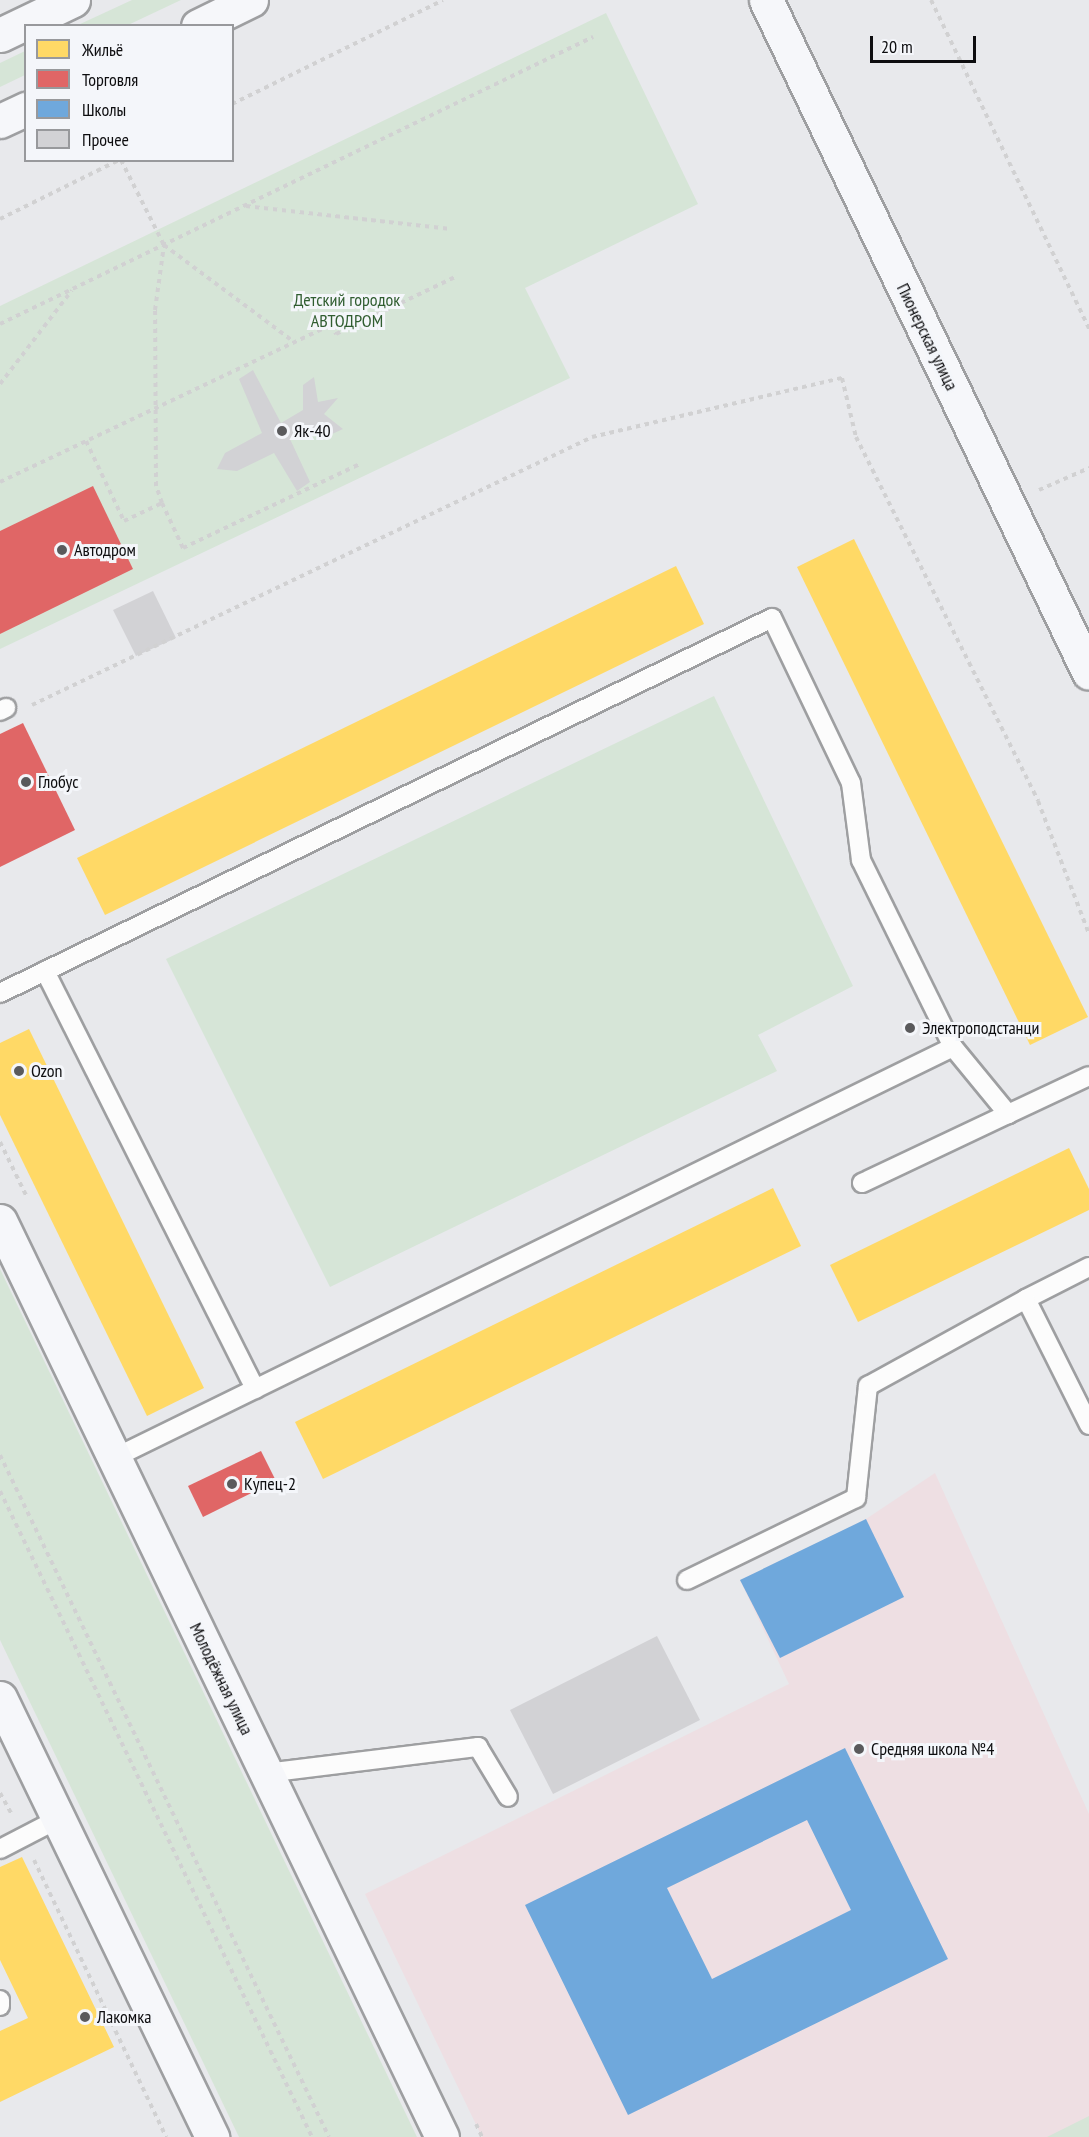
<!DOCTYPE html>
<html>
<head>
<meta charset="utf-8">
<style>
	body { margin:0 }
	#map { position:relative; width:1089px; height:2137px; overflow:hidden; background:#e8e9ec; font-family:"PT Sans Narrow",sans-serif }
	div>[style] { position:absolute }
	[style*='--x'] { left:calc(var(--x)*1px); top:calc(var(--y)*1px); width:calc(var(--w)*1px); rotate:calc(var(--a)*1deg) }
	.education>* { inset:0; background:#eedfe3 }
	.green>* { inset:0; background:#d6e5d7 }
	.homes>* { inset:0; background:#ffd966 }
	.shops>* { inset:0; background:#e06666 }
	.schools>* { inset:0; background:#6fa8dc }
	.building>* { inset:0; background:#d2d2d5 }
	.path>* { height:4px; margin-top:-2px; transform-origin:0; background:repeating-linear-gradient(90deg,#d1d1d2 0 4.5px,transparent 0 9px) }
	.roads { filter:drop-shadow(2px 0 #9e9fa1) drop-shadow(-2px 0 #9e9fa1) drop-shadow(0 2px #9e9fa1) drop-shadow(0 -2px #9e9fa1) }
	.lane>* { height:18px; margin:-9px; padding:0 9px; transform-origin:9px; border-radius:9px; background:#fcfcfc }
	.secondary>* { height:33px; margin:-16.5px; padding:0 16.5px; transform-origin:16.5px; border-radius:16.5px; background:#f6f7fa }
	.dots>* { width:16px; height:16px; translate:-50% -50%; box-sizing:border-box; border:3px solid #f4f6fa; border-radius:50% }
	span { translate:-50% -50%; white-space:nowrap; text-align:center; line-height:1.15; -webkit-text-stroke:6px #f4f6fa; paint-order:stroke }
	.park-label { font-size:18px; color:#305d30 }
	.street-label { font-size:18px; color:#0d0d0f }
	.poi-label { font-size:18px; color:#0d0d0f }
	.left { translate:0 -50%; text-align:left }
	.legend { position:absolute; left:24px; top:24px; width:210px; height:138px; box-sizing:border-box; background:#f4f6fa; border:2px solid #98999c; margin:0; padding:8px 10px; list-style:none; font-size:18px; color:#0d0d0f }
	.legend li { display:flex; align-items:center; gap:12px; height:30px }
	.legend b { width:30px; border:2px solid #98999c }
	.scale { position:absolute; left:870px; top:36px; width:106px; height:27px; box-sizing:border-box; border:3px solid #0d0d0f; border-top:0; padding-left:8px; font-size:18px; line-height:21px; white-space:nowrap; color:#0d0d0f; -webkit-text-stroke:4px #f4f6fa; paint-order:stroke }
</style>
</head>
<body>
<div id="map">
	<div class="education">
		<i style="clip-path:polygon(935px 1473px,1089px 1814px,1089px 2137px,482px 2137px,365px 1894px,789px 1684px,740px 1580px,866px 1519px)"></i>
	</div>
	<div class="green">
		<i style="clip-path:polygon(132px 0,181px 0,128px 25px,78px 25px)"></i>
		<i style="clip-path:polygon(606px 13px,698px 204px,525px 288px,570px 378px,0 649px,0 306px)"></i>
		<i style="clip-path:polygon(25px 51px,25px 75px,0 87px,0 63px)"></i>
		<i style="clip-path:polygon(714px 696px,853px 986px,758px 1035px,777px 1071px,330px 1287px,166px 959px)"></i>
		<i style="clip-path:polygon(0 1269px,417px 2137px,239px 2137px,0 1640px)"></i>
		<i style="clip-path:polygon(1089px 2116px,1089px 2137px,1047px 2137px)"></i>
	</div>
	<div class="homes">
		<i style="clip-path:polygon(854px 539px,1088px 1017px,1030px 1045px,797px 567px)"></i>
		<i style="clip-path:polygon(676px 566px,704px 624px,105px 915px,77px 858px)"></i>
		<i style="clip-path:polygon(29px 1029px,204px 1388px,147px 1416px,0 1115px,0 1043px)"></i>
		<i style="clip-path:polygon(1069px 1148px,1089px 1189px,1089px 1210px,858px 1322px,830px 1265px)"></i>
		<i style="clip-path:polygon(773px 1188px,801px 1246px,323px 1479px,295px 1422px)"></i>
		<i style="clip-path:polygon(22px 1857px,114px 2047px,0 2102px,0 2031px,28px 2018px,0 1960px,0 1867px)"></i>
	</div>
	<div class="shops">
		<i style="clip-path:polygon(93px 486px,133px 569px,0 634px,0 531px)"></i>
		<i style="clip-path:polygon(23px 723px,75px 830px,0 867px,0 734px)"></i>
		<i style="clip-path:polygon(261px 1451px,276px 1481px,203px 1517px,188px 1486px)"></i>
	</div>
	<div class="schools">
		<i style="clip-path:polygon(866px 1519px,904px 1597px,780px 1658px,740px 1580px)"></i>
		<i style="clip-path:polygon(evenodd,845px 1748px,948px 1959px,628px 2115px,525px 1905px,845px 1748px,807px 1820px,851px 1910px,712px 1979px,667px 1888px,807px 1820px)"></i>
	</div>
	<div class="building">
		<i style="clip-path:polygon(253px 370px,281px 423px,303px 410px,303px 385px,314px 377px,318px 402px,338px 398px,324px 414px,343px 429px,330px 435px,306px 428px,290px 439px,310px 482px,297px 491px,274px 453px,237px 471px,217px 469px,225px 453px,262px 433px,239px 379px)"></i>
		<i style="clip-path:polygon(153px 591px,176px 638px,136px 656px,113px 610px)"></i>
		<i style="clip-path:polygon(657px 1636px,700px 1720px,553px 1794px,510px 1710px)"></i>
	</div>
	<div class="path">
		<i style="--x:931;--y:0;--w:365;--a:64.3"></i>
		<i style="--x:232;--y:104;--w:235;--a:-26.2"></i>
		<i style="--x:121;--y:160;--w:95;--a:63.2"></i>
		<i style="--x:164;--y:245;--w:162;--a:36.7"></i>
		<i style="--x:246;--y:206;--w:206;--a:6.4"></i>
		<i style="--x:0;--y:219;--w:133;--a:-26.4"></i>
		<i style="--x:0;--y:324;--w:659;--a:-25.83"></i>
		<i style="--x:0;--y:384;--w:118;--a:-52.5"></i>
		<i style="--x:86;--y:441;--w:89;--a:64.6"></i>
		<i style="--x:124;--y:521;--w:42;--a:-25.3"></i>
		<i style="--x:162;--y:503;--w:50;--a:65"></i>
		<i style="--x:183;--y:548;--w:196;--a:-25.4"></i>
		<i style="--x:0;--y:482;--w:368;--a:-25.4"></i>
		<i style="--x:332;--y:324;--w:11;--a:68"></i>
		<i style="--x:336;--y:334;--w:134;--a:-25.6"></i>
		<i style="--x:1039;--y:490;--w:55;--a:-23.7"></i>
		<i style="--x:162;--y:503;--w:18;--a:-109"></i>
		<i style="--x:156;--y:486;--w:176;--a:-90.3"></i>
		<i style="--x:155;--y:310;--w:66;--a:-82.1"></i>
		<i style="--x:32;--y:705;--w:621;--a:-25.57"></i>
		<i style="--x:592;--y:437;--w:257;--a:-13.3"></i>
		<i style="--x:842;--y:378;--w:61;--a:76.7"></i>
		<i style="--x:856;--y:437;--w:407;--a:63.4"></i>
		<i style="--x:1038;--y:801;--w:142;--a:69"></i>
		<i style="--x:0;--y:1142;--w:61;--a:63.9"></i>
		<i style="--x:0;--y:1455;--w:757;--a:64.25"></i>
		<i style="--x:0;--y:1491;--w:717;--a:64.22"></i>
		<i style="--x:0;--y:1793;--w:23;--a:61"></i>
		<i style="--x:34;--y:1860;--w:307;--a:64.5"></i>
		<i style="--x:476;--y:2124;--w:14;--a:65"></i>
	</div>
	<div class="roads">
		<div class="lane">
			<i style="--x:0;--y:711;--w:7;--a:-27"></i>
			<i style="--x:45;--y:971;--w:468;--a:63.3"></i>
			<i style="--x:0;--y:993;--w:858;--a:-25.91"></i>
			<i style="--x:772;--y:618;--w:183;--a:64.4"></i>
			<i style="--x:851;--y:783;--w:78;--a:82.6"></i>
			<i style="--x:861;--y:860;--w:208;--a:63.8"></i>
			<i style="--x:862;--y:1183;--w:161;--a:-25.3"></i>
			<i style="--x:1089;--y:1267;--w:71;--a:153.1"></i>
			<i style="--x:1026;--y:1299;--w:141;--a:63.4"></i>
			<i style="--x:114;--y:1458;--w:934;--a:-26.1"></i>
			<i style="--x:953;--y:1047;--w:87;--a:50.6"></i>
			<i style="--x:1008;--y:1114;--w:89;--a:-25.1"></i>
			<i style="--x:687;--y:1580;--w:188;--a:-25.9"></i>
			<i style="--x:856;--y:1498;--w:113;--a:-83.9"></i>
			<i style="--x:868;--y:1386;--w:180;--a:-28.8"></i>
			<i style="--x:266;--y:1773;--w:214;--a:-7"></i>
			<i style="--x:478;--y:1747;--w:58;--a:59"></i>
			<i style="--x:0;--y:1849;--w:65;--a:-27.3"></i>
			<i style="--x:0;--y:2000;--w:6;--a:90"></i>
		</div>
		<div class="secondary">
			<i style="--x:766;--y:0;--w:746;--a:64.36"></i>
			<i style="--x:198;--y:26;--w:59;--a:-26.1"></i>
			<i style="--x:0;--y:35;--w:81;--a:-25.6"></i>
			<i style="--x:0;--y:121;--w:29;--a:-25"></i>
			<i style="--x:0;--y:1221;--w:1017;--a:64.24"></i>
			<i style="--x:0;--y:1698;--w:488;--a:64.2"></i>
		</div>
	</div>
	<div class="dots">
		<i style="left:282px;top:431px;background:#5a5a5c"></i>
		<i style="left:62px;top:550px;background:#5a5a5c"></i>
		<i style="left:26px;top:782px;background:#5a5a5c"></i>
		<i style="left:910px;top:1028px;background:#5a5a5c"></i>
		<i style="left:19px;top:1071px;background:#5a5a5c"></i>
		<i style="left:232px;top:1484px;background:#5a5a5c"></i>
		<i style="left:859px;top:1749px;background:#5a5a5c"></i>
		<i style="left:85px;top:2017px;background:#5a5a5c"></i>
	</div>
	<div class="park-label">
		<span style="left:347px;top:311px">Детский городок<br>АВТОДРОМ</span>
	</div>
	<div class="street-label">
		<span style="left:927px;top:337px;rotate:64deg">Пионерская улица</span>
		<span style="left:221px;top:1679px;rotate:64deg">Молодёжная улица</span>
	</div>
	<div class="poi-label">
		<span class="left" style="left:294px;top:431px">Як-40</span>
		<span class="left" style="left:74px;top:550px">Автодром</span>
		<span class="left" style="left:38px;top:782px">Глобус</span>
		<span class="left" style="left:922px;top:1028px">Электроподстанци</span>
		<span class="left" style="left:31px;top:1071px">Ozon</span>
		<span class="left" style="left:244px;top:1484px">Купец-2</span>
		<span class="left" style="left:871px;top:1749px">Средняя школа №4</span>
		<span class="left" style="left:97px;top:2017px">Лакомка</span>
	</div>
	<ul class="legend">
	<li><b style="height:16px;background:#ffd966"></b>Жильё</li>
	<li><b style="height:16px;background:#e06666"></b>Торговля</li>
	<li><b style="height:16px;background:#6fa8dc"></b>Школы</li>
	<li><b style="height:16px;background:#d2d2d5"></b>Прочее</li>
	</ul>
	<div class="scale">20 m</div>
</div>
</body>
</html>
